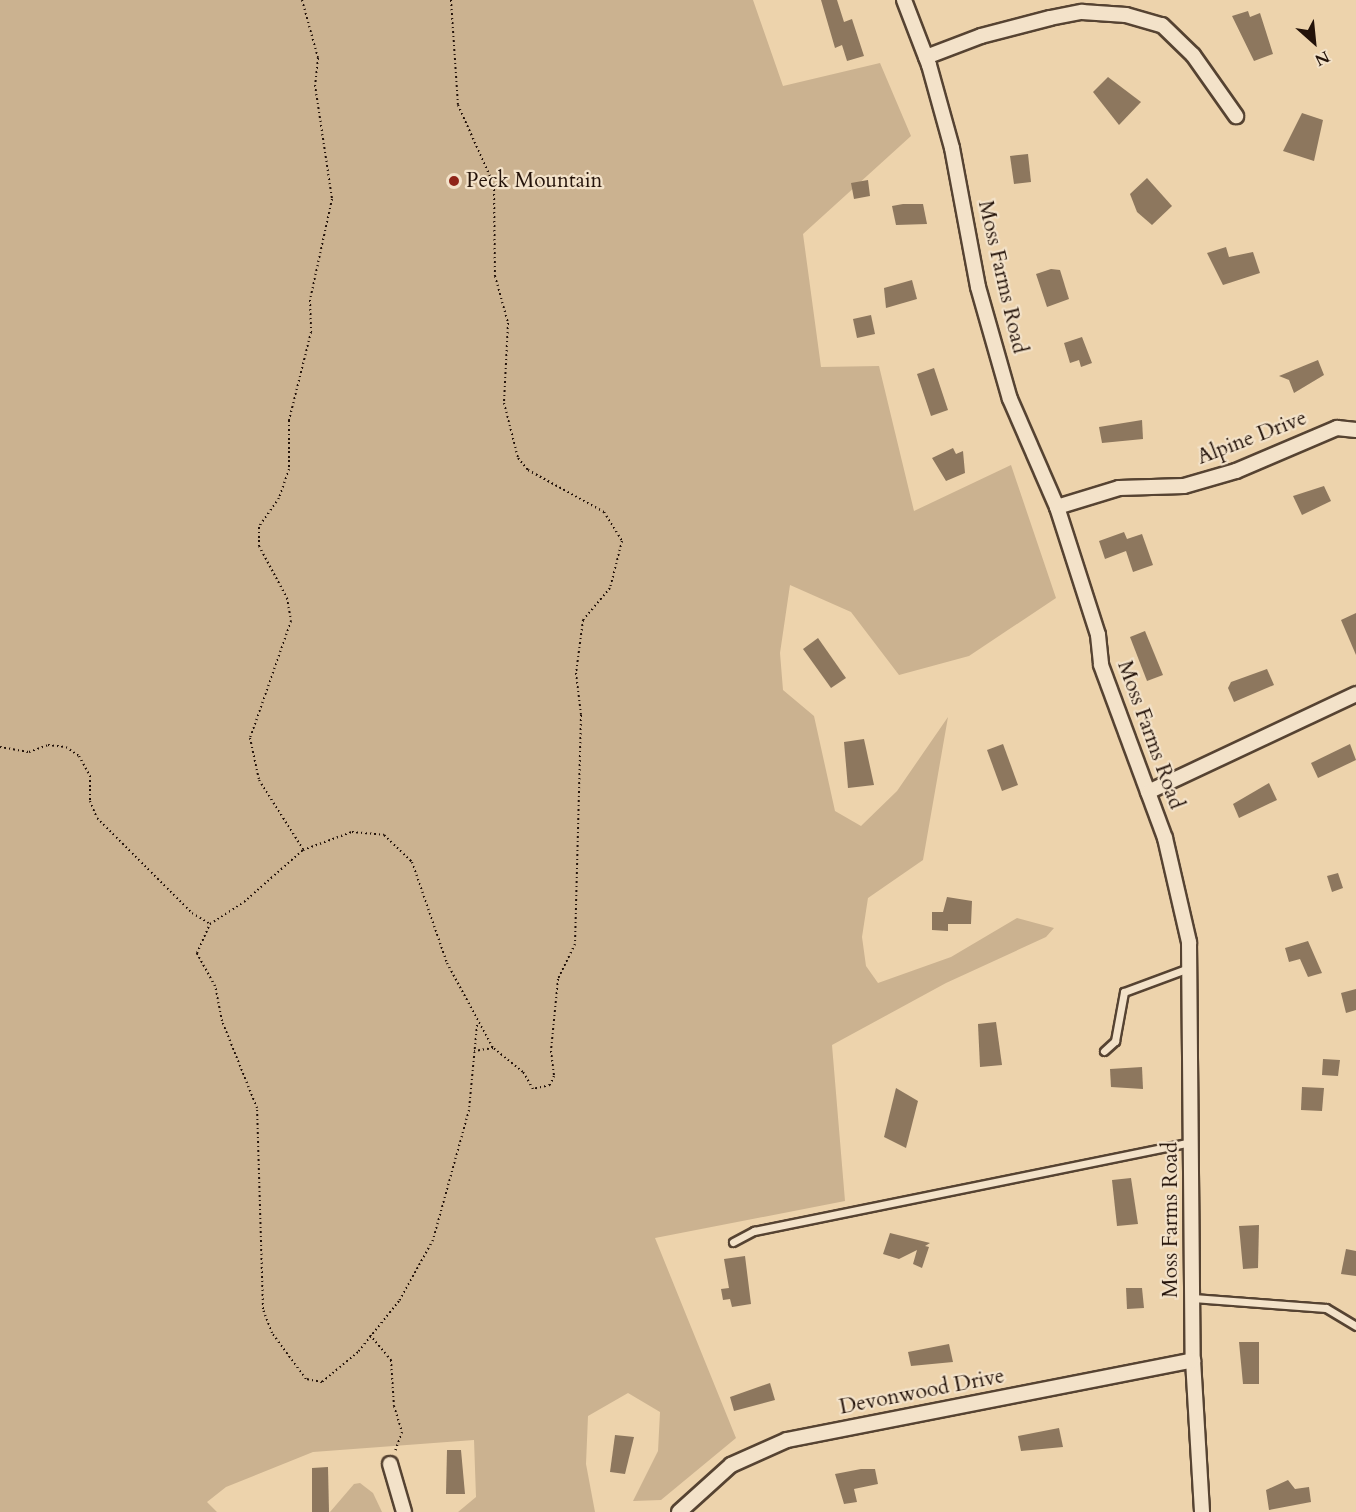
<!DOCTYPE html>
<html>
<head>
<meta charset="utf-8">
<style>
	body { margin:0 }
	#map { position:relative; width:1356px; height:1512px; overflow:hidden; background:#edd3ac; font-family:Cardo,serif }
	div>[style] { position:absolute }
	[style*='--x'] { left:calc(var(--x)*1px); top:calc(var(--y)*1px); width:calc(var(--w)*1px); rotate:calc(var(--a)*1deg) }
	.green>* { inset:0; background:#cbb290 }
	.building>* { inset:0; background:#8d775e }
	.path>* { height:2px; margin-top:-1px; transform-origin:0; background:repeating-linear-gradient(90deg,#24130a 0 1.5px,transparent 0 4.5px) }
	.roads { filter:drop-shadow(2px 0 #564332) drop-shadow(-2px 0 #564332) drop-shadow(0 2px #564332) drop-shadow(0 -2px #564332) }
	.service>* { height:7px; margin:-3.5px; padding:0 3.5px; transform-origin:3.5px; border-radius:3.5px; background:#f3e2c9 }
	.minor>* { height:14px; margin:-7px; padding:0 7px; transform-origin:7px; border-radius:7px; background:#f3e2c9 }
	.dots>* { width:16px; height:16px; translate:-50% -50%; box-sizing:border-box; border:3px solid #f3e2c9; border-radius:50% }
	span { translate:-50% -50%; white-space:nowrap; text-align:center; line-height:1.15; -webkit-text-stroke:4.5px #f3e2c9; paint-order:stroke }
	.poi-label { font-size:21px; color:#24130a }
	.left { translate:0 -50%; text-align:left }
	.street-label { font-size:21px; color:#24130a }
	.north { position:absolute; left:1284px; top:12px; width:60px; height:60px; -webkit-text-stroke:4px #f3e2c9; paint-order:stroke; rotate:153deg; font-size:16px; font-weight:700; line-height:24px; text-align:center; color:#24130a }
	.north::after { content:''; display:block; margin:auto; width:21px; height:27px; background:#24130a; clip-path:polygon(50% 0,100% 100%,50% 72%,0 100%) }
</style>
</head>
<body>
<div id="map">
	<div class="green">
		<i style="clip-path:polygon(0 0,753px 0,783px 86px,880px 63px,911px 136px,803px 234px,821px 367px,879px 366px,914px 511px,1011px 465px,1056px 598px,969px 656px,899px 675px,851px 612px,790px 585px,780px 653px,783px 690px,814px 716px,835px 811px,861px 826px,897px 791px,948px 717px,923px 860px,868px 898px,862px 937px,866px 966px,878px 983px,951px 957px,1017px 918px,1054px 928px,1046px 937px,946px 983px,832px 1045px,845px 1201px,655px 1238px,736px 1438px,661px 1500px,633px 1501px,658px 1451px,660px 1412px,628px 1393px,588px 1416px,586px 1464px,595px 1512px,458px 1512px,476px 1497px,474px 1440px,313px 1452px,226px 1487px,207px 1502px,217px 1512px,0 1512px)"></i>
		<i style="clip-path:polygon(360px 1483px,373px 1493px,382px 1512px,330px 1512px,354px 1484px)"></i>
	</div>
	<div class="building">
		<i style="clip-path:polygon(821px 0,837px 0,844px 22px,852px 19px,864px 56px,847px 61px,842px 45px,835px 48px)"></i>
		<i style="clip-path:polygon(1248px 11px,1250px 17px,1260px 13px,1273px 54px,1254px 61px,1232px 16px)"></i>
		<i style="clip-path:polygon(1108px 77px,1141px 102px,1119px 125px,1093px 92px)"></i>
		<i style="clip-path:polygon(1302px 113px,1323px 120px,1314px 161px,1283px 151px)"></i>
		<i style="clip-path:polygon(1028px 154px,1031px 182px,1014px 184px,1010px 156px)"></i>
		<i style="clip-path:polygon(1147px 178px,1172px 206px,1152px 225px,1137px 212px,1130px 194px)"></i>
		<i style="clip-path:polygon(868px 180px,870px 196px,854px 199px,851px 183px)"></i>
		<i style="clip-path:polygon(903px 204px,923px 204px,927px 224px,896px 225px,892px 206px)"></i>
		<i style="clip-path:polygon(1226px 247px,1229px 257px,1253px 252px,1260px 273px,1223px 285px,1207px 253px)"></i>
		<i style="clip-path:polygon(1051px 269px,1060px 270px,1069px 299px,1047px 307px,1036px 274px)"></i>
		<i style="clip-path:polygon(912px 280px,917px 299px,886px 308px,884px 288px)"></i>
		<i style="clip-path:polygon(871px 315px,875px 334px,857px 338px,853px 319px)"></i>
		<i style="clip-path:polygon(1082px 337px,1092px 363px,1081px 367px,1079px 360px,1070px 363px,1064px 343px)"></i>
		<i style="clip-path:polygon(1318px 360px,1324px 375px,1294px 393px,1289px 380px,1279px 376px)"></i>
		<i style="clip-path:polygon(934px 368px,948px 410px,931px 416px,917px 374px)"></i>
		<i style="clip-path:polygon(1142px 420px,1143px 439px,1102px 443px,1099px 427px)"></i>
		<i style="clip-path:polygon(953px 448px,956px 454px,963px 451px,965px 473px,946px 481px,932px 458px)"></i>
		<i style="clip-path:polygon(1324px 486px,1331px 501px,1302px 515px,1293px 496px)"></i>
		<i style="clip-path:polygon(1124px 532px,1127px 539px,1142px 534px,1153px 565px,1133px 572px,1126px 551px,1105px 559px,1099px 541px)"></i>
		<i style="clip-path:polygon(1356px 613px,1356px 655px,1341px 620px)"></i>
		<i style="clip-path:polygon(1145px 631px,1163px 675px,1147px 681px,1130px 637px)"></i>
		<i style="clip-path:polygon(818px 638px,846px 678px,831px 688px,803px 649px)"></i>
		<i style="clip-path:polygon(1267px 669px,1274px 685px,1234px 702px,1228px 688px,1231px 682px)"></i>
		<i style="clip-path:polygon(864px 739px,874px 785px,848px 788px,844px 742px)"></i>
		<i style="clip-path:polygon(1003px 744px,1018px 785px,1002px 791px,987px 750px)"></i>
		<i style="clip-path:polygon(1350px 744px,1356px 760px,1318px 778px,1311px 763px)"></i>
		<i style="clip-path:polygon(1269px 783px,1277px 800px,1239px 818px,1233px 804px)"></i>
		<i style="clip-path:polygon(1338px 873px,1343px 888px,1332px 892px,1327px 876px)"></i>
		<i style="clip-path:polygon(947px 897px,972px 901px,971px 924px,948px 924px,948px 931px,932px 930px,932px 912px,943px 912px)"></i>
		<i style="clip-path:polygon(1308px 941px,1322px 973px,1308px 977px,1300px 959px,1289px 962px,1285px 948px)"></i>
		<i style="clip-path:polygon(1356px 989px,1356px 1010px,1346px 1013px,1341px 993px)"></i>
		<i style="clip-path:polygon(996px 1022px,1002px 1065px,980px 1067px,978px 1024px)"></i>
		<i style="clip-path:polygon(1323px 1059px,1340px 1060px,1338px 1076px,1322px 1075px)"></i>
		<i style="clip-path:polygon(1142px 1067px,1143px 1089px,1111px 1087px,1110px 1069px)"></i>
		<i style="clip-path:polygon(1302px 1087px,1324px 1088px,1322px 1111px,1301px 1110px)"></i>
		<i style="clip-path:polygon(896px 1088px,918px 1101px,906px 1148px,884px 1137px)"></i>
		<i style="clip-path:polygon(1131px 1178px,1138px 1224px,1117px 1226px,1112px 1180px)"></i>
		<i style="clip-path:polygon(1259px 1225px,1258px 1268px,1243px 1269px,1239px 1226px)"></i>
		<i style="clip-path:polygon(890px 1233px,930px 1243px,925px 1246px,929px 1247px,922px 1268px,913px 1264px,917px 1250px,899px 1259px,883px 1254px)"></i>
		<i style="clip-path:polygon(1346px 1249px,1356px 1251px,1356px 1276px,1341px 1274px)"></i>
		<i style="clip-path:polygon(745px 1256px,751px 1304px,732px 1307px,730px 1299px,723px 1300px,721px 1289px,729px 1288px,724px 1259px)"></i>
		<i style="clip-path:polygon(1126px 1288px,1142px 1288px,1144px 1308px,1127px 1309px)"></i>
		<i style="clip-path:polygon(1239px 1342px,1259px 1342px,1259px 1384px,1243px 1384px)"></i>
		<i style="clip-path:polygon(949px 1344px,953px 1362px,911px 1366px,908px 1352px)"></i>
		<i style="clip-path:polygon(770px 1383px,775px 1400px,734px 1411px,730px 1397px)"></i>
		<i style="clip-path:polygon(1059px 1428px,1063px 1447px,1021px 1451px,1018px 1436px)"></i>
		<i style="clip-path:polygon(615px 1435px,634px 1437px,625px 1474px,610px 1472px)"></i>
		<i style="clip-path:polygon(447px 1450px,461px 1450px,465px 1494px,446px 1494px)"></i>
		<i style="clip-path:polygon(328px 1467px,329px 1512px,312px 1512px,312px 1468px)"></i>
		<i style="clip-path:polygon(861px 1469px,875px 1469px,878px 1484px,854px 1489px,857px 1502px,844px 1504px,835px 1474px)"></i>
		<i style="clip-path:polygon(1288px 1480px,1295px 1489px,1309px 1487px,1311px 1502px,1269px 1510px,1266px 1490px)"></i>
	</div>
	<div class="path">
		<i style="--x:302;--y:0;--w:60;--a:74.6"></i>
		<i style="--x:318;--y:58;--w:27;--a:96"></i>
		<i style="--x:315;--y:85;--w:115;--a:81.5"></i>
		<i style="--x:332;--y:199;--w:103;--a:102.3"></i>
		<i style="--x:310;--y:300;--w:32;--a:88"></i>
		<i style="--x:311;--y:332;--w:91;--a:104"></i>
		<i style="--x:289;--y:420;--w:49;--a:90"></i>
		<i style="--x:289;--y:469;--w:31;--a:109"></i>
		<i style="--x:279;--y:498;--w:35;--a:125"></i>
		<i style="--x:259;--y:527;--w:19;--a:90"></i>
		<i style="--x:259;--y:546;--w:59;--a:61.7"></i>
		<i style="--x:287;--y:598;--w:23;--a:80"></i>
		<i style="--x:291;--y:621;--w:124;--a:109.3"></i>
		<i style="--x:250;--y:738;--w:43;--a:77.9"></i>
		<i style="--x:259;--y:780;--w:82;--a:57.5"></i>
		<i style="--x:451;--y:0;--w:105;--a:86.2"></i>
		<i style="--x:458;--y:105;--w:88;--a:65.8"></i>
		<i style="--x:494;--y:185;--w:91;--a:89.4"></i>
		<i style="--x:495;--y:276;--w:49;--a:74.5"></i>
		<i style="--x:508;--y:323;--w:80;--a:92.9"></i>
		<i style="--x:504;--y:403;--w:57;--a:75.7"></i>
		<i style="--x:518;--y:458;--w:16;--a:50"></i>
		<i style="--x:528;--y:470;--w:87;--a:28.9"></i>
		<i style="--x:604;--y:512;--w:34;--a:58"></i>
		<i style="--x:622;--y:541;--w:49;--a:104.3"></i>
		<i style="--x:610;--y:588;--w:42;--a:130.2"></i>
		<i style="--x:583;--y:620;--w:53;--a:97.5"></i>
		<i style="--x:576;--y:673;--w:42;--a:83.2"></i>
		<i style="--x:581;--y:715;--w:229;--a:91.5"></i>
		<i style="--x:575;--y:944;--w:39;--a:116"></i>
		<i style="--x:558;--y:979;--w:72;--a:95.6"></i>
		<i style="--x:551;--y:1051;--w:25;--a:83"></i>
		<i style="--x:554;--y:1076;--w:10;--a:114"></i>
		<i style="--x:550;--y:1085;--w:17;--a:167"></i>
		<i style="--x:533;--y:1089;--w:20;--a:-120"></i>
		<i style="--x:523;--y:1072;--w:38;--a:-141"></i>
		<i style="--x:493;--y:1048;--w:19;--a:171"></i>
		<i style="--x:0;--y:747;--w:29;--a:10"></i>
		<i style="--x:29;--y:752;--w:20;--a:-20"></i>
		<i style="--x:48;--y:745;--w:18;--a:6"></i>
		<i style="--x:66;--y:747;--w:16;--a:35"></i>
		<i style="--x:79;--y:756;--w:23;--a:61"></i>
		<i style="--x:90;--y:776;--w:25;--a:90"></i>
		<i style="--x:90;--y:801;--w:18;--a:68"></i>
		<i style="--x:97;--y:818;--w:134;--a:45"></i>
		<i style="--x:192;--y:913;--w:21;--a:31"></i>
		<i style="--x:477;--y:1025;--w:85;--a:95.4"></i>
		<i style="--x:469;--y:1110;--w:135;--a:105.5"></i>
		<i style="--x:433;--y:1240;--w:70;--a:119.1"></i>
		<i style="--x:399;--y:1301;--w:65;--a:128.8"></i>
		<i style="--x:358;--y:1352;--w:47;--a:140.2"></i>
		<i style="--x:322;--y:1382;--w:16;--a:-169"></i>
		<i style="--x:306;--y:1379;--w:57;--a:-126.5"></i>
		<i style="--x:272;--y:1333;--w:26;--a:-111"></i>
		<i style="--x:263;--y:1309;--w:201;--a:-91.7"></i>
		<i style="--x:257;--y:1108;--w:94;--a:-111.9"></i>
		<i style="--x:222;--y:1021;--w:36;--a:-101"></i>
		<i style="--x:215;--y:986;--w:38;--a:-119"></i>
		<i style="--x:197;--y:953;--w:32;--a:-66"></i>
		<i style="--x:210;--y:924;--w:40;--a:-32.9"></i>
		<i style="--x:244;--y:902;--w:79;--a:-41.4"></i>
		<i style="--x:303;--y:850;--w:52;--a:-20.2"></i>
		<i style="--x:352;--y:832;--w:32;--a:5"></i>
		<i style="--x:384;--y:835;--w:39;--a:44"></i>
		<i style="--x:412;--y:862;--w:107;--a:70.9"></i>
		<i style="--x:447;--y:963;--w:97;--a:61.6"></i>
		<i style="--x:370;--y:1335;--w:33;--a:50"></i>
		<i style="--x:391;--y:1360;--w:46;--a:86.3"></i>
		<i style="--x:394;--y:1406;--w:27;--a:73"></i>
		<i style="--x:402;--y:1432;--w:20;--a:110"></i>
	</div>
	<div class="roads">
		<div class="service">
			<i style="--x:1104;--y:1051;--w:15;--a:-42"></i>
			<i style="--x:1115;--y:1041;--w:50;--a:-79.6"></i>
			<i style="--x:1124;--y:992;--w:69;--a:-20.3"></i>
			<i style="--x:733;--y:1242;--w:24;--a:-28"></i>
			<i style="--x:754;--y:1231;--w:447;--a:-11.5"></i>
			<i style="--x:1193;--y:1298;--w:133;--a:4.3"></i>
			<i style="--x:1326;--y:1308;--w:35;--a:31"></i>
		</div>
		<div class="minor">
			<i style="--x:904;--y:0;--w:70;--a:69"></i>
			<i style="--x:929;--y:65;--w:86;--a:74.5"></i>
			<i style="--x:952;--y:148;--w:141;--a:79.4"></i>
			<i style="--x:978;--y:287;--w:116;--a:74.1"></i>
			<i style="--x:1010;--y:399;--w:118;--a:66.5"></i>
			<i style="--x:1057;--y:507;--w:134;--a:72.2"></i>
			<i style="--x:1098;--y:635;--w:30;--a:84"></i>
			<i style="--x:1101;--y:665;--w:184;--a:69.7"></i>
			<i style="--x:1165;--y:838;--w:107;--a:77"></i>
			<i style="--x:1189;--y:942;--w:418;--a:89.5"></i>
			<i style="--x:1193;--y:1360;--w:152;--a:86.6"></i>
			<i style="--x:926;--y:57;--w:59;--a:-20.9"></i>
			<i style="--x:981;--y:36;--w:71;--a:-14.6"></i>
			<i style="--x:1050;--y:18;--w:33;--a:-11"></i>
			<i style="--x:1082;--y:12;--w:44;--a:3.9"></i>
			<i style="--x:1126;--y:15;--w:37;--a:16"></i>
			<i style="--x:1162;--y:25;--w:43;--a:44.1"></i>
			<i style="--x:1193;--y:55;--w:75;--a:54.8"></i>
			<i style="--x:1057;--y:507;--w:65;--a:-17"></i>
			<i style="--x:1119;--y:488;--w:65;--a:-1.8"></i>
			<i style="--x:1184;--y:486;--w:54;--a:-16.1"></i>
			<i style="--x:1236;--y:471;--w:110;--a:-23.1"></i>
			<i style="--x:1337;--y:428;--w:19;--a:6"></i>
			<i style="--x:1148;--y:792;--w:230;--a:-25.2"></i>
			<i style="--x:390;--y:1464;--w:50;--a:73.7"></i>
			<i style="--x:679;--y:1512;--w:70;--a:-42.1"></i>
			<i style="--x:731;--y:1465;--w:61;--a:-24.1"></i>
			<i style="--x:787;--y:1440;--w:414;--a:-11.1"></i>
		</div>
	</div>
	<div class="dots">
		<i style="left:454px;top:181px;background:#8f2418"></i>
	</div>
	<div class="poi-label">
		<span class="left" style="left:466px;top:181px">Peck Mountain</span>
	</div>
	<div class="street-label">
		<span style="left:1002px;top:277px;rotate:77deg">Moss Farms Road</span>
		<span style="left:1252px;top:438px;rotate:-21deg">Alpine Drive</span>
		<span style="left:1150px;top:735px;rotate:70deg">Moss Farms Road</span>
		<span style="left:1171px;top:1220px;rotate:-90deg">Moss Farms Road</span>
		<span style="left:922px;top:1392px;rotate:-11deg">Devonwood Drive</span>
	</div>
	<div class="north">N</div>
</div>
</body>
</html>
